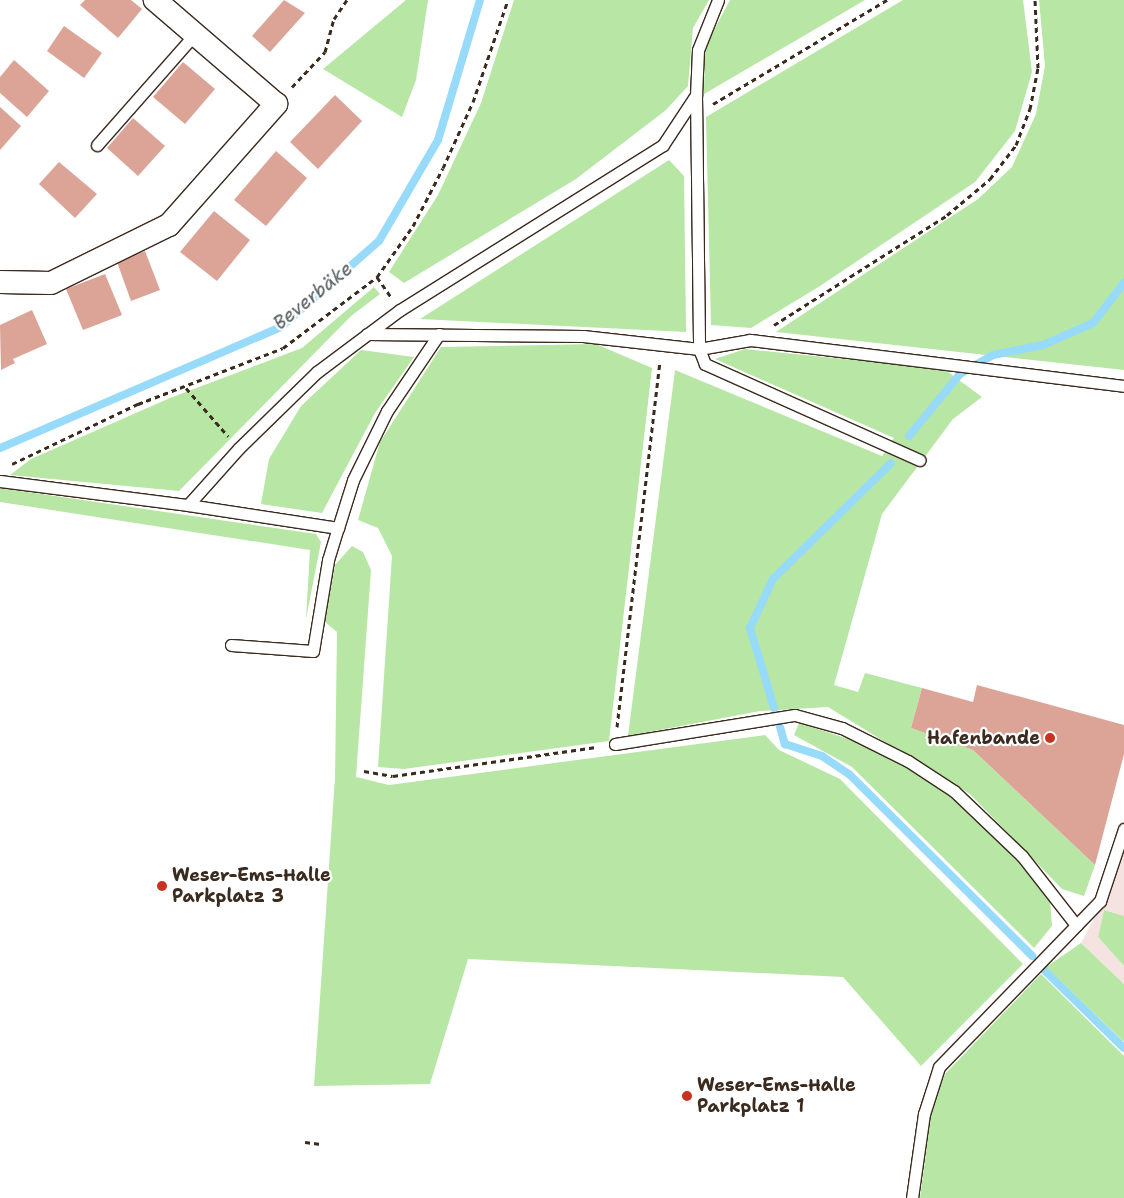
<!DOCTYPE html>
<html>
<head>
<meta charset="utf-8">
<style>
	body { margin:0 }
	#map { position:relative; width:1124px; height:1198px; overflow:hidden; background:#fff; font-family:"Shantell Sans",sans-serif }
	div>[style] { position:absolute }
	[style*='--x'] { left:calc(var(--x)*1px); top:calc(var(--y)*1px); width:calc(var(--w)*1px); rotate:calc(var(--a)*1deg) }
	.built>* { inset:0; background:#f4e3e0 }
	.green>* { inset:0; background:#b8e6a5 }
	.stream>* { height:8px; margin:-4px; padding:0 4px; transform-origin:4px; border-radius:4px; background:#97daf9 }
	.building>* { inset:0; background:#dca397 }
	.path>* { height:3px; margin-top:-1.5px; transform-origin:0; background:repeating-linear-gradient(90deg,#3b2a1e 0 5px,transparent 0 9px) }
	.roads { filter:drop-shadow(1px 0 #3b2a1e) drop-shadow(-1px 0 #3b2a1e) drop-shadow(0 1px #3b2a1e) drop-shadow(0 -1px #3b2a1e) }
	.service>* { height:11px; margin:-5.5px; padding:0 5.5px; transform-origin:5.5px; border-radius:5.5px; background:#fff }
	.minor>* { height:22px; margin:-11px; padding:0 11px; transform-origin:11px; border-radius:11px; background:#fff }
	.dots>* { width:14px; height:14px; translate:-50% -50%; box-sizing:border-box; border:2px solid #fff; border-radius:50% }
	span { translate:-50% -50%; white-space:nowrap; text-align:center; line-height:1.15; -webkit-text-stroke:4.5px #fff; paint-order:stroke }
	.poi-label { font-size:18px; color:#3b2a1e; font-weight:700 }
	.right { translate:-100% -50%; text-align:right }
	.left { translate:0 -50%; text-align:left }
	.water-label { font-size:19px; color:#575f60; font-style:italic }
</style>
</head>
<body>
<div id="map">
	<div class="built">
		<i style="clip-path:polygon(1124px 838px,1124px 916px,1104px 910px,1098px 937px,1124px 966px,1124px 984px,1081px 943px,1108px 892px)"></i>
	</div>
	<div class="green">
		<i style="clip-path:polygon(406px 0,428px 0,416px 80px,402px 117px,323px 69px)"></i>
		<i style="clip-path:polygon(514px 0,709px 0,693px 28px,688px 86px,666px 110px,576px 179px,404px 283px,389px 272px,438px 195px,481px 103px)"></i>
		<i style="clip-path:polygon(730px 0,865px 0,704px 94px,705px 47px)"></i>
		<i style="clip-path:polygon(903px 0,1023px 0,1032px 72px,1015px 131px,975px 182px,820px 286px,751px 328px,711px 325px,706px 117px)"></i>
		<i style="clip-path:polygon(1039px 0,1124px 0,1124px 370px,776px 332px,978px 199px,1012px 167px,1036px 114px,1045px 66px)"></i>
		<i style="clip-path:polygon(669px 160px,684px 176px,686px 332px,420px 319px)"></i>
		<i style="clip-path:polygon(374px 287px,380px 294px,351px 316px,179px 491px,10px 475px,31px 459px,170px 398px,302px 348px)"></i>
		<i style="clip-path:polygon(596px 344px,652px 368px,609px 741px,404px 769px,378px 767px,392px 556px,378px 528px,358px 520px,380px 442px,441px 347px)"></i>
		<i style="clip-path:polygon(745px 349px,944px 369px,982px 397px,953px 419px,882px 514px,834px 685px,858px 692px,865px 673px,922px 688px,911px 728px,973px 750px,1095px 865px,1084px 896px,1062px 889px,970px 794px,828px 707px,760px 711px,628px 736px,675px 370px,882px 456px,894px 438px,715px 359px)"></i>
		<i style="clip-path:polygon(361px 350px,414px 357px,375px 413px,322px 513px,261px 504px,269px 459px,301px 406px)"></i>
		<i style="clip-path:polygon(0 488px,316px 534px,321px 542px,306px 619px,310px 550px,0 502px)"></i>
		<i style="clip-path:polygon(352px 546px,363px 552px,371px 570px,356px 777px,389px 785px,765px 735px,779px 750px,840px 779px,1023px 964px,921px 1066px,843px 977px,468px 959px,430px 1084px,314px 1086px,335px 778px,337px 632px,325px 622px,335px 565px)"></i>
		<i style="clip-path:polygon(799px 723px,855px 741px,907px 765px,964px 806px,1007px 847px,1050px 900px,1052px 926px,1034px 948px,852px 767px,794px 735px)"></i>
		<i style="clip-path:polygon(1104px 910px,1124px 916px,1124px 966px,1098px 937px)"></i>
		<i style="clip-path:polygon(1081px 943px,1124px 984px,1124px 1042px,1046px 967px)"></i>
		<i style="clip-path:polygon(1041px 974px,1124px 1056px,1124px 1198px,920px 1198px,932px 1107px,945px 1074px)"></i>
	</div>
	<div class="stream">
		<i style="--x:909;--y:436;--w:80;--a:-50.6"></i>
		<i style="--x:960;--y:374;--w:38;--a:-30"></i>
		<i style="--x:993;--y:355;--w:51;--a:-11.3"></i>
		<i style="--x:1043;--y:345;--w:55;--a:-23.7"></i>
		<i style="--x:1093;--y:323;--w:51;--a:-52.2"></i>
		<i style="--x:0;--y:448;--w:306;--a:-23.3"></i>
		<i style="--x:281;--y:327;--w:130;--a:-41.3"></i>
		<i style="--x:379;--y:241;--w:117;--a:-59.7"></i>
		<i style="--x:438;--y:140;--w:146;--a:-73.3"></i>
		<i style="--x:774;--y:708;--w:84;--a:-106.7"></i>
		<i style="--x:750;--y:628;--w:54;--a:-64.9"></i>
		<i style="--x:773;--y:579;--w:165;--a:-44.5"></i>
		<i style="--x:780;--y:727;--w:18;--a:74"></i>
		<i style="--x:785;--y:744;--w:39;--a:18"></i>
		<i style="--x:822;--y:756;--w:34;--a:34"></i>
		<i style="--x:850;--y:775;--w:257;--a:44.8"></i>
		<i style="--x:1045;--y:971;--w:110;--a:44.3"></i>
	</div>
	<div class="building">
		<i style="clip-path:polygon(85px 0,131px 0,142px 9px,118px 38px,80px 5px)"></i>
		<i style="clip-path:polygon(284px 0,305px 13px,270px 52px,252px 36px)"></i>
		<i style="clip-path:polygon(64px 26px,102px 53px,84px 78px,47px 51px)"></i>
		<i style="clip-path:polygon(14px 60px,49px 91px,27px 117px,0 93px,0 77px)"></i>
		<i style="clip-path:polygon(183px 62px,215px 89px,185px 124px,153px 97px)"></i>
		<i style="clip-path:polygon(335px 95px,362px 121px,318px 169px,290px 142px)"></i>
		<i style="clip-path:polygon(0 107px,21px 126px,0 150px)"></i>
		<i style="clip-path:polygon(133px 118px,165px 146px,138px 176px,107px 148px)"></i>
		<i style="clip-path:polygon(276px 151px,307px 178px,266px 226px,234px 200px)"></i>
		<i style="clip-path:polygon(59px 162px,97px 194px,75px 218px,39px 184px)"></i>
		<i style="clip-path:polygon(214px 211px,250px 240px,217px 281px,180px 252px)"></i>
		<i style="clip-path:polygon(145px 251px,160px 290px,131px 301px,117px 262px)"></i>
		<i style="clip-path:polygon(105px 274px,122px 315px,83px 330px,66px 289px)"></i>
		<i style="clip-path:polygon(32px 310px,47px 344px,13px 359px,15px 363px,1px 370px,0 325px)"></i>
		<i style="clip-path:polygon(977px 685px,1124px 725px,1124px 754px,1095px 865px,973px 750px,911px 728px,922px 688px,973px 702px)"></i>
	</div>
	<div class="path">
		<i style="--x:292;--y:87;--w:48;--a:-46.7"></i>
		<i style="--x:325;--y:52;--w:34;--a:-75"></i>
		<i style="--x:334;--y:19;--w:23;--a:-56"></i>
		<i style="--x:713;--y:104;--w:203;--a:-30.9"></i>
		<i style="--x:377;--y:277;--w:24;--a:55"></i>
		<i style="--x:774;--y:325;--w:205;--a:-32.4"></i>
		<i style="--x:947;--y:215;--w:56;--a:-39.9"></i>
		<i style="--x:990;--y:179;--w:43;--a:-52.6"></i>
		<i style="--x:1016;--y:145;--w:39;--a:-69"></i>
		<i style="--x:1030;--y:109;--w:42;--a:-79"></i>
		<i style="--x:1038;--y:68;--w:68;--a:-92.5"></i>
		<i style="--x:186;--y:388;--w:64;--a:48.8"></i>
		<i style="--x:12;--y:464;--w:140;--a:-25.5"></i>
		<i style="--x:138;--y:404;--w:155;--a:-21.1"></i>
		<i style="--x:283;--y:348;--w:118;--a:-37.1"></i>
		<i style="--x:377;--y:277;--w:62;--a:-54.8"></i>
		<i style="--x:413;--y:226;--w:65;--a:-62.7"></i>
		<i style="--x:443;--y:168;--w:72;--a:-65.6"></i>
		<i style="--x:473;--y:102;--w:108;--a:-71.1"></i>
		<i style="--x:617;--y:727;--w:369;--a:-83.3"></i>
		<i style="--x:364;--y:771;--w:29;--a:10"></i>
		<i style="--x:393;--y:776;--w:207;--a:-8.1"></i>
		<i style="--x:305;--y:1142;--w:16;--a:7"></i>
	</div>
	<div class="roads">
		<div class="service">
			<i style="--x:718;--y:0;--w:54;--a:111.8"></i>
			<i style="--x:698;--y:50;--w:45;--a:92.5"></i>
			<i style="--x:696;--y:95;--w:254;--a:89.3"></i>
			<i style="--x:699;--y:349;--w:16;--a:68"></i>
			<i style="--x:705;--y:364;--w:235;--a:24.1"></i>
			<i style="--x:97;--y:145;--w:148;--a:-48.6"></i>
			<i style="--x:367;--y:334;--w:216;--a:0.5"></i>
			<i style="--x:583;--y:336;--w:117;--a:6.4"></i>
			<i style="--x:699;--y:349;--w:52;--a:-10"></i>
			<i style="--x:750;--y:340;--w:377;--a:7"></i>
			<i style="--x:0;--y:481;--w:190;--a:7.3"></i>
			<i style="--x:188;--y:505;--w:76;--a:-48.2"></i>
			<i style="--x:239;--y:448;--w:109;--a:-44.3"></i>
			<i style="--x:317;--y:372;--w:104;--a:-36.8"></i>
			<i style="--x:400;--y:310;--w:310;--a:-32.1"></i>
			<i style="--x:663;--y:145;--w:60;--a:-56.6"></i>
			<i style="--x:188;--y:505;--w:152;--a:8.7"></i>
			<i style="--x:338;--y:528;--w:50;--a:-72.6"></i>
			<i style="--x:353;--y:480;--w:77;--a:-63.8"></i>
			<i style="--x:387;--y:411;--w:93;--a:-56"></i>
			<i style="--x:231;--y:645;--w:82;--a:4.2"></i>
			<i style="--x:313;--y:651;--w:92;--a:-80.6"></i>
			<i style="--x:328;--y:560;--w:34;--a:-73"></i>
			<i style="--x:615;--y:744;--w:182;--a:-9.2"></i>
			<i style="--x:795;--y:715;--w:49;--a:15.5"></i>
			<i style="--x:842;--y:728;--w:74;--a:26.6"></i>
			<i style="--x:908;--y:761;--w:55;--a:33.1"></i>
			<i style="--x:954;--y:791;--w:94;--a:43.7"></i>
			<i style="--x:1022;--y:856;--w:88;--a:52"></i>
			<i style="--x:912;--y:1198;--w:85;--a:-81.9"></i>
			<i style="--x:924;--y:1114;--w:49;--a:-72.3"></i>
			<i style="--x:939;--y:1067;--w:231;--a:-45.9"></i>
			<i style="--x:1100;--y:901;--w:76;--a:-71.6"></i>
		</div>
		<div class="minor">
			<i style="--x:0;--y:282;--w:51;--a:1.1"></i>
			<i style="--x:51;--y:283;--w:131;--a:-26.2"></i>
			<i style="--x:169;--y:225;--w:162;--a:-48.5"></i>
			<i style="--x:276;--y:104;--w:160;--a:-139.3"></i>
		</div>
	</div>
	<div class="dots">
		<i style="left:1050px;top:738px;background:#c8321e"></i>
		<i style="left:162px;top:886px;background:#c8321e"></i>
		<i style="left:687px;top:1096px;background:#c8321e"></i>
	</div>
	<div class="poi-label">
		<span class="right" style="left:1040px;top:738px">Hafenbande</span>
		<span class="left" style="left:172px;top:886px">Weser-Ems-Halle<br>Parkplatz 3</span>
		<span class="left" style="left:697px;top:1096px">Weser-Ems-Halle<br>Parkplatz 1</span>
	</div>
	<div class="water-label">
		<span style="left:313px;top:296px;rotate:-39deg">Beverbäke</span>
	</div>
</div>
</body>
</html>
